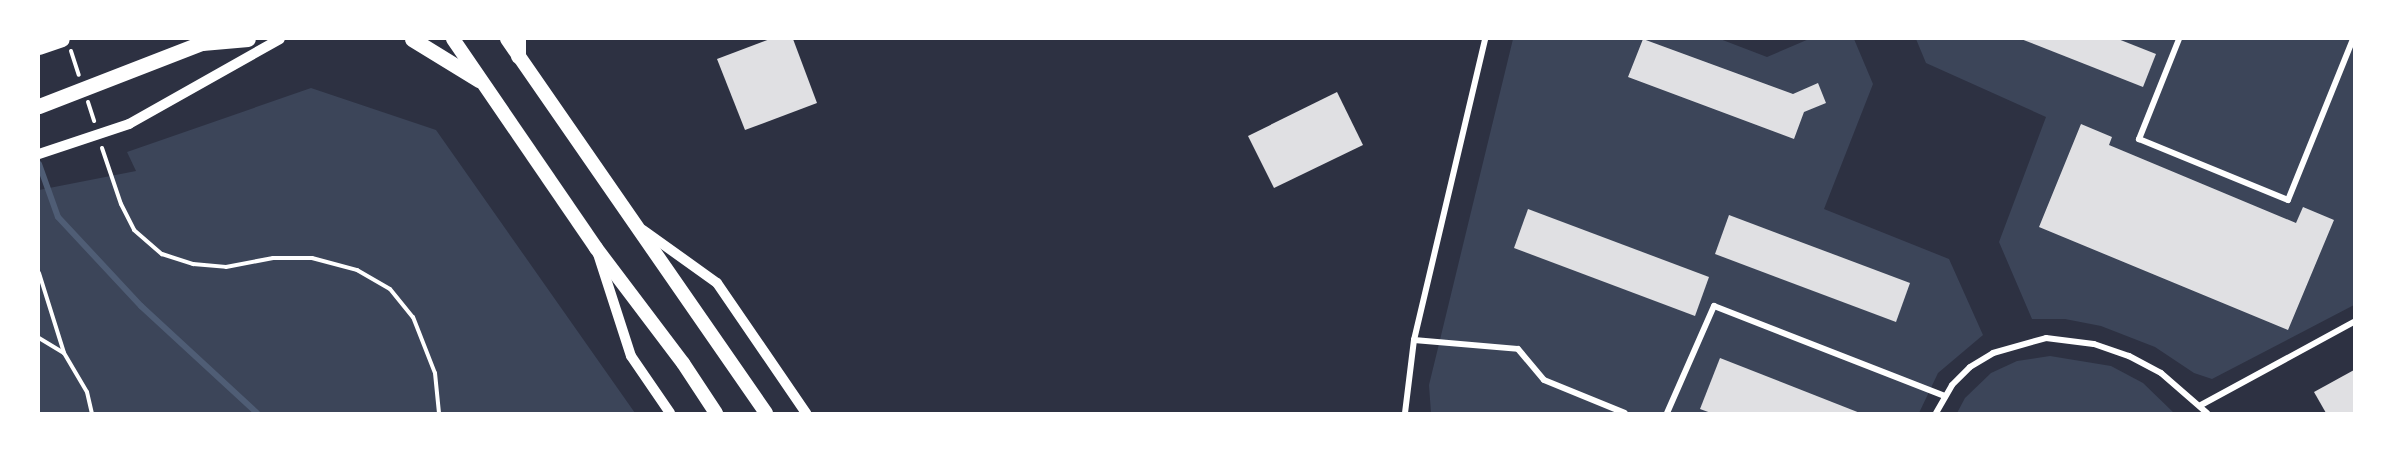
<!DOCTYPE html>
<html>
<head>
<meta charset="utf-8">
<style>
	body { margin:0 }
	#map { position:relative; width:2393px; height:452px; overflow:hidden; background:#2d3142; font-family:"Exo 2",sans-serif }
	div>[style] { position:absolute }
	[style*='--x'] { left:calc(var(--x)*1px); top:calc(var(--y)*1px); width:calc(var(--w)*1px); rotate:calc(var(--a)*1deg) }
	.green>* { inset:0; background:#3c4559 }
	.stream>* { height:6px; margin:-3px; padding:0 3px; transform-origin:3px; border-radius:3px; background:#4f5d75 }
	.building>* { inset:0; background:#e0e0e3 }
	.path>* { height:4px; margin:-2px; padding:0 2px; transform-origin:2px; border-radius:2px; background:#fff }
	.minor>* { height:6px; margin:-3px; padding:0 3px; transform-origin:3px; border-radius:3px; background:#fff }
	.tertiary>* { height:10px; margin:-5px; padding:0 5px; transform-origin:5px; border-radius:5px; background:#fff }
	.primary>* { height:14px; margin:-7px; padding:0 7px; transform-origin:7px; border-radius:7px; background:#fff }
	.trunk>* { height:15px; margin:-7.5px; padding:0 7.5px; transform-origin:7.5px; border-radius:7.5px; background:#fff }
	span { translate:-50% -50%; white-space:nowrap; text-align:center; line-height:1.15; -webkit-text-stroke:6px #fff; paint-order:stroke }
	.frame { position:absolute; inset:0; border:40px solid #fff; pointer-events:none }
</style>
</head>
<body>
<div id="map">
	<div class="green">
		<i style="clip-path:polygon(1513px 39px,1720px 39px,1767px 57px,1809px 39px,1854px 39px,1873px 84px,1824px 209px,1949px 259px,1983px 335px,1938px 373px,1919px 413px,1431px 413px,1429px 385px)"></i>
		<i style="clip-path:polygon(1916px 39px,2354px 39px,2354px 305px,2212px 379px,2194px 373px,2155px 347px,2101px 326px,2065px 319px,2032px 319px,1999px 242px,2046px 117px,1926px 63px)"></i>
		<i style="clip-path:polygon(311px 88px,436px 130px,635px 413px,39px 413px,39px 190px,136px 171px,127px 152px)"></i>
		<i style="clip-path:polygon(2050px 356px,2111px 366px,2143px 383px,2174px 413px,1957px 413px,1965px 398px,1991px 373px,2017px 361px)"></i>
	</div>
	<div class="stream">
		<i style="--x:39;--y:164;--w:56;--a:70.3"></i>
		<i style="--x:58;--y:217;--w:122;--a:47"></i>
		<i style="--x:141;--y:306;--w:158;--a:42.7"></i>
	</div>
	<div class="building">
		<i style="clip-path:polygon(770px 39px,793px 39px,817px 103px,745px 130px,717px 59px)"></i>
		<i style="clip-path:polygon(1643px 39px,1793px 94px,1818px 83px,1826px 103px,1804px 112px,1794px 139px,1628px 77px)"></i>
		<i style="clip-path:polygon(2021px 39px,2118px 39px,2156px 54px,2143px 87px)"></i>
		<i style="clip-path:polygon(1337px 92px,1363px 145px,1274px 188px,1248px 136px)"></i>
		<i style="clip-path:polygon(2081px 124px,2112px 137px,2109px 145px,2296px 223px,2303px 207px,2334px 220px,2288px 330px,2039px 227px)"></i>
		<i style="clip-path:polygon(1528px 209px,1709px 277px,1695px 316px,1514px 248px)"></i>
		<i style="clip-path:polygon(1729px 215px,1910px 283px,1896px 322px,1715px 254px)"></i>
		<i style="clip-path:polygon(1720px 358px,1860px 413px,1711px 413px,1700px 409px)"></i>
		<i style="clip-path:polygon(2354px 370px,2354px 413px,2326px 413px,2314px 392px)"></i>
	</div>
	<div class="path">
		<i style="--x:71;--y:51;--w:25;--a:72"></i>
		<i style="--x:88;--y:102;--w:20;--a:72"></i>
		<i style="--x:102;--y:148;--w:59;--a:71.3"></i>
		<i style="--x:121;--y:204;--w:29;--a:63"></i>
		<i style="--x:134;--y:230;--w:37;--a:41"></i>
		<i style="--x:162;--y:254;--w:33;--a:18"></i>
		<i style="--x:193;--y:264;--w:33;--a:5"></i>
		<i style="--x:226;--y:267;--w:48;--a:-10.8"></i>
		<i style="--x:273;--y:258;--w:39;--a:0"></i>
		<i style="--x:312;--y:258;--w:47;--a:14.9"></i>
		<i style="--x:357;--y:270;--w:38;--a:30"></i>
		<i style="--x:390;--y:289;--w:36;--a:51"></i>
		<i style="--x:413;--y:317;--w:60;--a:68.6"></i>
		<i style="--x:435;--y:373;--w:40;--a:84.3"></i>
		<i style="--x:39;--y:273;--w:84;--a:72.6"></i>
		<i style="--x:64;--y:353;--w:45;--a:59.5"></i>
		<i style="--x:87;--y:392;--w:22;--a:77"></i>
		<i style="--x:39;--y:338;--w:29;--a:31"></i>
	</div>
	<div class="minor">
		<i style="--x:2179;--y:39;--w:108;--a:111.8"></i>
		<i style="--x:2139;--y:139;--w:161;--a:22.3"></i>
		<i style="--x:2288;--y:200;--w:174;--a:-68"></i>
		<i style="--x:1414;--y:340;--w:104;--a:4.9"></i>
		<i style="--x:1518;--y:349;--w:40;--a:50"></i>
		<i style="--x:1544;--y:380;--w:87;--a:22.2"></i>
		<i style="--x:2201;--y:405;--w:174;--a:-28.5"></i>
		<i style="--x:1405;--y:413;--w:74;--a:-83"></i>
		<i style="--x:1414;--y:340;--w:309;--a:-76.7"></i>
		<i style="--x:1667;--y:413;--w:117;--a:-66.3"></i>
		<i style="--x:1714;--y:306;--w:248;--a:21.3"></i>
		<i style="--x:1936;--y:413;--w:32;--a:-60"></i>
		<i style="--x:1952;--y:385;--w:25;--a:-45"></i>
		<i style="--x:1970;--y:367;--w:27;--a:-31"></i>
		<i style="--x:1993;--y:353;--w:55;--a:-15.8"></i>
		<i style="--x:2046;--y:338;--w:48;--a:7.1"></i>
		<i style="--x:2094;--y:344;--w:37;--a:19"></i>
		<i style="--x:2129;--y:356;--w:36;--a:28"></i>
		<i style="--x:2161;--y:373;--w:61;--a:41"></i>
	</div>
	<div class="tertiary">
		<i style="--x:39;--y:154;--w:95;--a:-18.4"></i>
		<i style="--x:129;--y:124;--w:173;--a:-29.4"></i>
		<i style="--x:643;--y:230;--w:91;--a:35.6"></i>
		<i style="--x:717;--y:283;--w:158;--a:55.6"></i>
		<i style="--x:598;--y:254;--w:107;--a:72.1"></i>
		<i style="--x:631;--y:356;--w:69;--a:55.6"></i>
	</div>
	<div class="primary">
		<i style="--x:453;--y:39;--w:253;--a:55.6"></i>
		<i style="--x:596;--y:248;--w:144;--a:52.9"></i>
		<i style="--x:683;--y:363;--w:60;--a:56.6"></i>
		<i style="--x:507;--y:39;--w:455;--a:55.3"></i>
	</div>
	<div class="trunk">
		<i style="--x:412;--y:39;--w:79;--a:31.5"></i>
		<i style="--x:518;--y:39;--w:17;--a:90"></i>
		<i style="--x:202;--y:43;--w:46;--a:-5"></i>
		<i style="--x:39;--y:47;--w:24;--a:-19"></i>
		<i style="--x:39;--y:106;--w:186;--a:-21.2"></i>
	</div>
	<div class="frame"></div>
</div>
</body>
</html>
